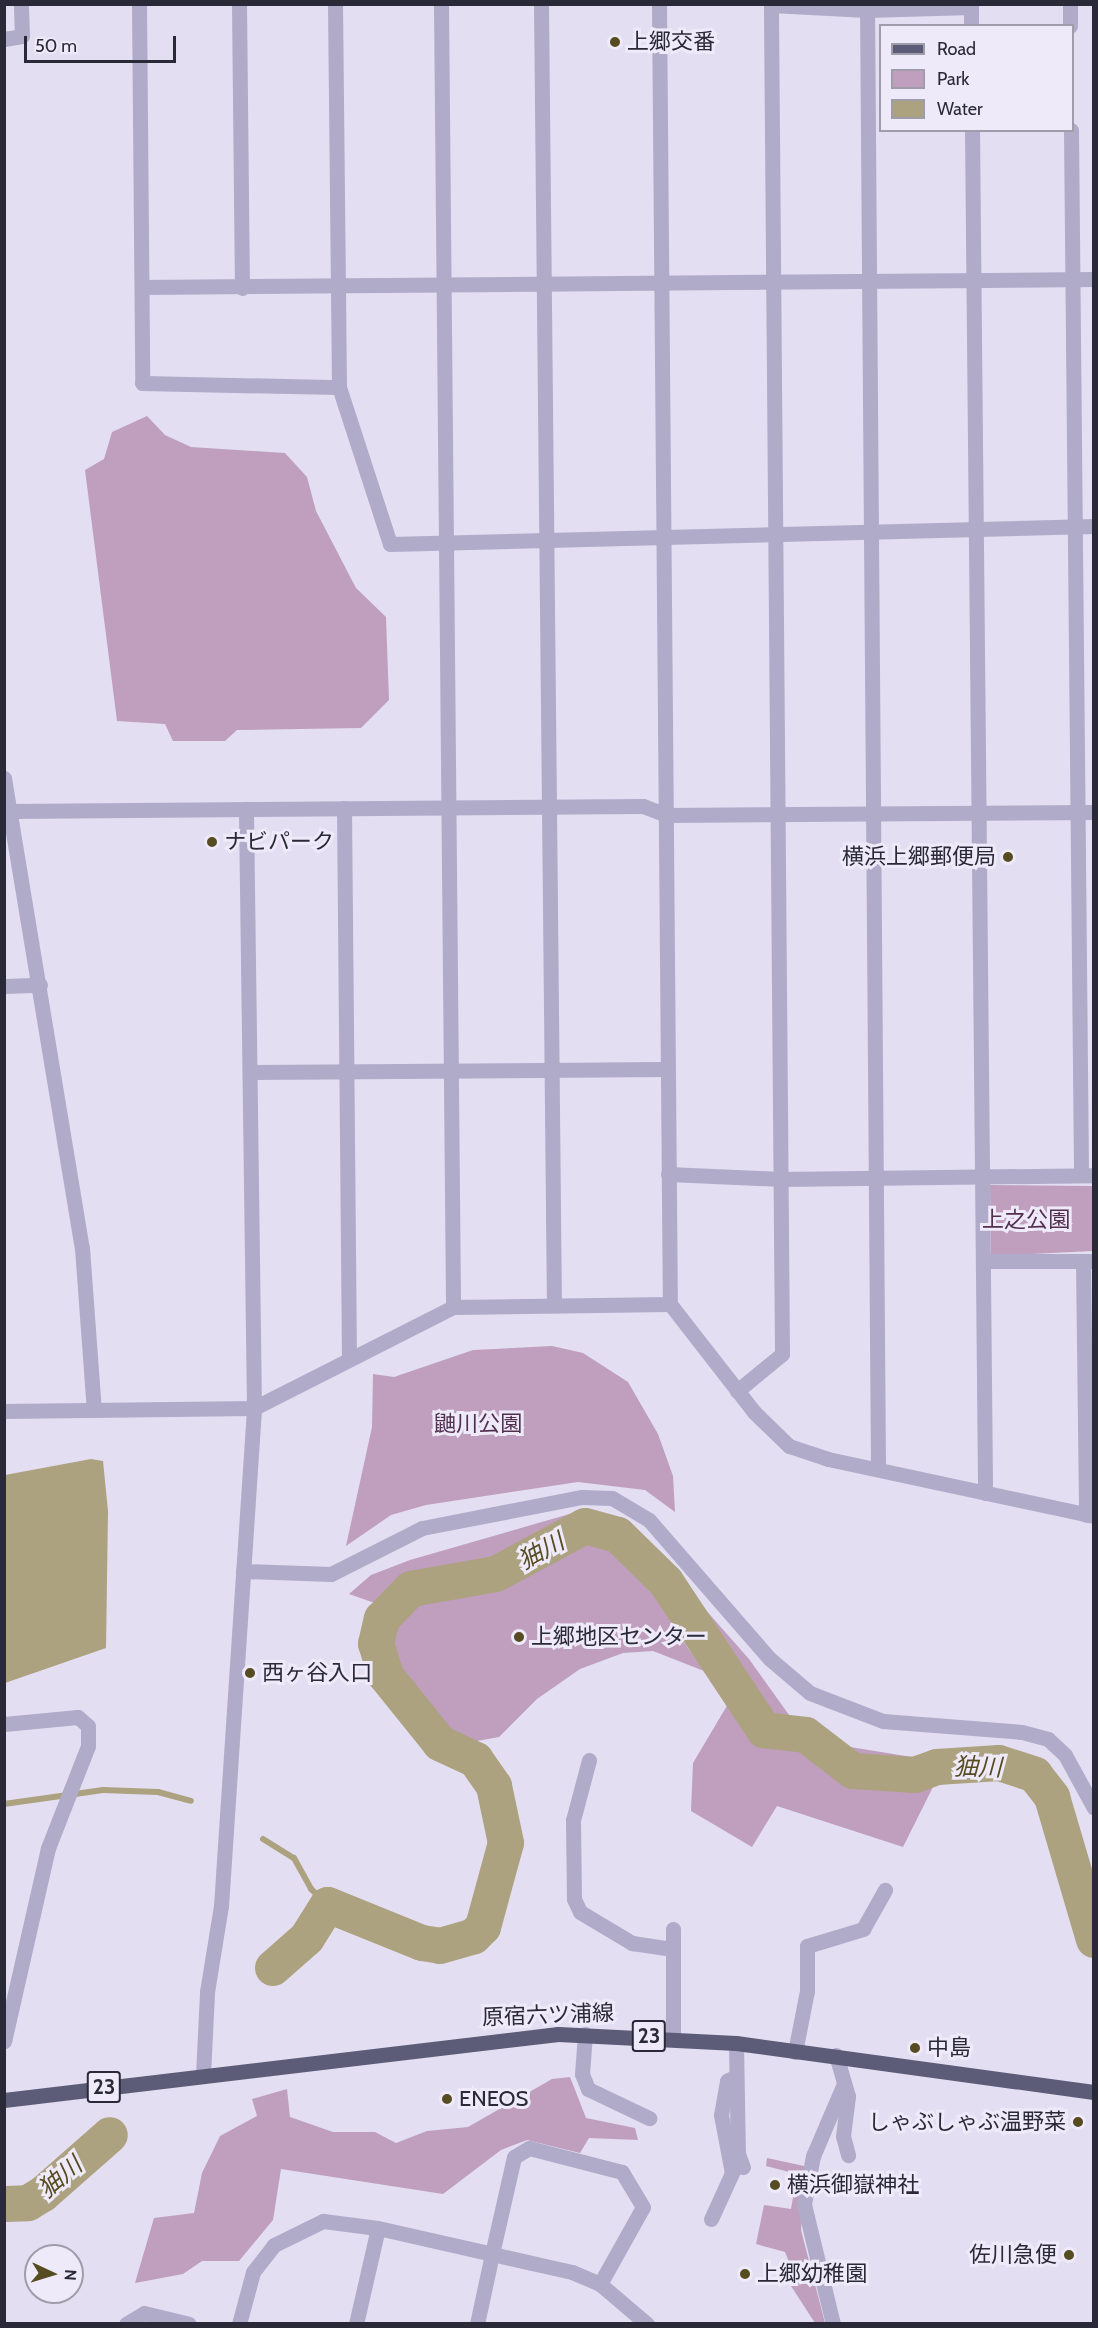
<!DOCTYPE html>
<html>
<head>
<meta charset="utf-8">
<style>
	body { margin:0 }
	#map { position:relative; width:1098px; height:2328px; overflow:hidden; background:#e3def1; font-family:Cabin,"Noto Sans JP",sans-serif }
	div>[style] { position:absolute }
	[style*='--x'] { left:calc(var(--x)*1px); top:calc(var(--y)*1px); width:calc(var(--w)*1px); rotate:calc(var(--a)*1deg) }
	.green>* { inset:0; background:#bf9fbd }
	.water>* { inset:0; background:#aca27f }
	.stream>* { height:6px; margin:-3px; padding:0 3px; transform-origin:3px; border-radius:3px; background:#aca27f }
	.river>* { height:36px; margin:-18px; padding:0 18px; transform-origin:18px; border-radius:18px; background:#aca27f }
	.minor>* { height:15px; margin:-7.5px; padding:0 7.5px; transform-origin:7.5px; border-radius:7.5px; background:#b0abc9 }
	.major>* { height:15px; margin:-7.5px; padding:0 7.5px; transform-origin:7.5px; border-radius:7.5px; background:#5d5c78 }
	.dots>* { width:16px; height:16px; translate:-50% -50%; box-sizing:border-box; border:3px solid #eeeaf9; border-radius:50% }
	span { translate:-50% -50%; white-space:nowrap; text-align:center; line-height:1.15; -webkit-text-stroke:6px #eeeaf9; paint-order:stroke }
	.shield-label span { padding:2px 4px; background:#eeeaf9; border:2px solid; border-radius:4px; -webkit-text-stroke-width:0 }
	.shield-label { font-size:21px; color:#2a2937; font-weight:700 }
	.poi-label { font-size:22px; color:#2a2937 }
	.left { translate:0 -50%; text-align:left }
	.right { translate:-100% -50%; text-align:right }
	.park-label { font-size:22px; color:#532f50 }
	.street-label { font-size:22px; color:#2a2937 }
	.water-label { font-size:24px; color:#564b21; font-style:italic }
	.frame { position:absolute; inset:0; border:6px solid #2a2937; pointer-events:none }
	.legend { position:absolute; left:879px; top:24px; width:195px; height:108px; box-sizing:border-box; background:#eeeaf9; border:2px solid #a09dab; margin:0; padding:8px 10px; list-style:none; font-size:18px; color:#2a2937 }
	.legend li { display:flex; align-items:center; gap:12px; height:30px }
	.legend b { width:30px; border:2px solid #a09dab }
	.north { position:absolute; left:24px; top:2244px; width:60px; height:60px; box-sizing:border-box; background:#eeeaf9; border:2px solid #a09dab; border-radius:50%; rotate:94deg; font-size:16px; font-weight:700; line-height:24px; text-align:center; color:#2a2937 }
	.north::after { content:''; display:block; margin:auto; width:21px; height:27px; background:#564b21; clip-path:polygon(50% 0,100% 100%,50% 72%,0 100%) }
	.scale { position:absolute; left:24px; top:36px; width:152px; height:27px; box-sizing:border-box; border:3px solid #2a2937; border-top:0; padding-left:8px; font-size:18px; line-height:21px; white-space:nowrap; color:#2a2937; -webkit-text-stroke:4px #eeeaf9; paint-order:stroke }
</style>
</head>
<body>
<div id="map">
	<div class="green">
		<i style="clip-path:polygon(147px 416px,165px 435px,191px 447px,285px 453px,307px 477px,316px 511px,356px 588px,386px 617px,389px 700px,361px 728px,237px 730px,225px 741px,173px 741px,165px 724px,117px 721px,85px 470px,104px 459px,112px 432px)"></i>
		<i style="clip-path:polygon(990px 1185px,1093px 1186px,1093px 1251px,991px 1256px)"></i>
		<i style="clip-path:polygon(552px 1346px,583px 1353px,628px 1382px,658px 1434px,673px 1476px,675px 1512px,645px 1490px,578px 1482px,426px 1505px,391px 1515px,346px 1546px,372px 1427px,373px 1374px,394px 1377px,473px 1350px)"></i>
		<i style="clip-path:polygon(573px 1513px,560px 1536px,516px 1564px,408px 1592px,392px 1609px,349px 1594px,371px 1575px,410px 1560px)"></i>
		<i style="clip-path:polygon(592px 1532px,611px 1543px,677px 1622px,676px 1631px,704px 1671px,653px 1651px,623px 1653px,580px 1669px,537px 1699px,499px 1737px,477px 1741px,450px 1730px,423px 1709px,397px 1672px,386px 1643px,394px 1620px,422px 1593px,461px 1590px,504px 1574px)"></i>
		<i style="clip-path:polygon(681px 1582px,749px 1659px,807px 1740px,918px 1758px,945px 1753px,957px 1772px,939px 1775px,903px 1847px,777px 1806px,752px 1847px,691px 1811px,693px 1763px,728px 1704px)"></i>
		<i style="clip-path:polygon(570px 2077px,586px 2118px,635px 2128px,638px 2140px,589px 2138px,580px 2153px,527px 2140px,501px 2150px,443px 2194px,281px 2169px,273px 2220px,239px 2261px,202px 2261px,183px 2274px,135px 2283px,154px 2218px,194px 2213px,202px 2173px,220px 2136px,257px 2116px,252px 2099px,287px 2089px,290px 2117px,333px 2132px,375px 2132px,396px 2143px,427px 2131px,468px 2127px,552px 2079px)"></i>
		<i style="clip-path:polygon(767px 2158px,804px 2166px,801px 2230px,825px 2323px,815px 2323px,791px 2286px,796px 2279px,785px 2252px,756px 2244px,764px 2205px,791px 2209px,797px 2174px,766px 2166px)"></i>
	</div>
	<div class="water">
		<i style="clip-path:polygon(91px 1459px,103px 1461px,108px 1511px,106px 1648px,5px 1683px,5px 1475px)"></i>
	</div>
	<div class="stream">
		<i style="--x:4;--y:1804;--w:100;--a:-8"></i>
		<i style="--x:103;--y:1790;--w:55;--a:2.1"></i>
		<i style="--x:158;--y:1792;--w:34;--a:15"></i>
		<i style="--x:263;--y:1839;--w:36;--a:32"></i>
		<i style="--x:294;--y:1858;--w:35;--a:61"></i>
		<i style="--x:311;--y:1889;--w:23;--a:43"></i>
	</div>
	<div class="river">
		<i style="--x:273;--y:1968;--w:45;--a:-41.4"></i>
		<i style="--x:307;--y:1938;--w:39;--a:-58"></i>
		<i style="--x:328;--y:1905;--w:101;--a:22"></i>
		<i style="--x:422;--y:1943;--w:18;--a:9"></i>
		<i style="--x:440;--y:1946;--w:35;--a:-16"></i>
		<i style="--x:474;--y:1936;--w:13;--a:-45"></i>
		<i style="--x:483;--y:1927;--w:87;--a:-74.7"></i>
		<i style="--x:506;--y:1843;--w:58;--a:-101.9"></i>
		<i style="--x:494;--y:1786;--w:32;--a:-125"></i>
		<i style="--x:476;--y:1760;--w:40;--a:-155"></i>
		<i style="--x:440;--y:1743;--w:86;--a:-128.9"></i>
		<i style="--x:386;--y:1676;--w:34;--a:-107"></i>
		<i style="--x:376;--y:1644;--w:26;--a:-77"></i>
		<i style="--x:382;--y:1619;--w:42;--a:-46"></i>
		<i style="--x:411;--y:1589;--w:86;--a:-10"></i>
		<i style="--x:496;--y:1574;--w:101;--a:-28.3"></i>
		<i style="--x:585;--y:1526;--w:34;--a:15"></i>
		<i style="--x:618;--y:1535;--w:67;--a:44.4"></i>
		<i style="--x:666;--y:1582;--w:178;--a:56.5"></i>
		<i style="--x:764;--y:1730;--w:42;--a:6.8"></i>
		<i style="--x:806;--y:1735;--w:59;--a:37.5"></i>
		<i style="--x:853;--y:1771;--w:62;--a:3.7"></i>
		<i style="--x:915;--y:1775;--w:23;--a:-20"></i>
		<i style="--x:937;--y:1767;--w:62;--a:-3.7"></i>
		<i style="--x:999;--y:1763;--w:38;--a:18"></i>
		<i style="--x:1035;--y:1775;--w:28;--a:52"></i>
		<i style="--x:1052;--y:1797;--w:149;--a:73.6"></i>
		<i style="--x:4;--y:2204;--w:24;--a:-2"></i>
		<i style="--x:28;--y:2203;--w:17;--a:-31"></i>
		<i style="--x:43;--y:2194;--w:89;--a:-41.4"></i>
	</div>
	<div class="minor">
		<i style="--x:139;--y:4;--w:379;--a:89.5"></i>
		<i style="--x:142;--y:383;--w:197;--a:1.2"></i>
		<i style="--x:339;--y:387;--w:165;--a:72"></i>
		<i style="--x:390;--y:544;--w:704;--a:-1.46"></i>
		<i style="--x:239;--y:4;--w:284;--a:89.4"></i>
		<i style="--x:335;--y:4;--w:383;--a:89.4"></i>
		<i style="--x:441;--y:4;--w:1303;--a:89.47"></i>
		<i style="--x:541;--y:4;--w:1301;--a:89.43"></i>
		<i style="--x:659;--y:4;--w:1300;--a:89.52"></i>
		<i style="--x:670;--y:1304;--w:137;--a:52.1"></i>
		<i style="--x:754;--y:1412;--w:49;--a:44.2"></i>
		<i style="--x:789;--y:1446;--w:41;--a:18.4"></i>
		<i style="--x:828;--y:1459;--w:272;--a:12.1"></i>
		<i style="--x:971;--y:4;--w:22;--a:90"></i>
		<i style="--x:1070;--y:4;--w:22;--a:90"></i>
		<i style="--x:771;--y:5;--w:96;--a:3"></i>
		<i style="--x:4;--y:39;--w:18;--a:-9"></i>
		<i style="--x:22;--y:36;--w:32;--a:-92"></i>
		<i style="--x:972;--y:130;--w:1363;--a:89.45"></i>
		<i style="--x:1071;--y:130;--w:1045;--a:89.45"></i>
		<i style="--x:142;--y:287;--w:952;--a:-0.48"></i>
		<i style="--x:4;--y:778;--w:476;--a:80.6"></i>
		<i style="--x:82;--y:1248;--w:162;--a:85.8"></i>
		<i style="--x:344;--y:808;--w:549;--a:89.48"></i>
		<i style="--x:10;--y:811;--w:633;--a:-0.45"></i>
		<i style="--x:643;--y:806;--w:26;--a:21"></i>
		<i style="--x:667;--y:815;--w:427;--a:-0.4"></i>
		<i style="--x:4;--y:986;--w:36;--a:-2"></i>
		<i style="--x:250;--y:1072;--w:416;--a:-0.4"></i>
		<i style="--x:668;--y:1174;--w:113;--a:2.5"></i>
		<i style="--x:781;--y:1179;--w:313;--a:-0.7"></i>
		<i style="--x:985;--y:1261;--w:109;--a:0"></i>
		<i style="--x:1083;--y:1261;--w:254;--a:89.3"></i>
		<i style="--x:737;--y:1391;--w:58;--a:-39.4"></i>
		<i style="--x:782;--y:1354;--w:1350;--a:-90.47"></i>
		<i style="--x:4;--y:1411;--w:250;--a:-0.7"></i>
		<i style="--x:254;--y:1408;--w:223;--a:-26.9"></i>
		<i style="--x:453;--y:1307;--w:217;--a:-0.8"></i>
		<i style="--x:878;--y:1468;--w:1458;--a:-90.43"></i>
		<i style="--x:867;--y:10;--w:104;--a:-1.7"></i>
		<i style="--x:243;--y:1571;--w:88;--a:2"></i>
		<i style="--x:331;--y:1574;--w:102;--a:-26.8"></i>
		<i style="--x:422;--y:1528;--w:163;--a:-11"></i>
		<i style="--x:582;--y:1497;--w:30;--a:2"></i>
		<i style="--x:612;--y:1498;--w:43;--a:30.7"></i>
		<i style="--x:649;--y:1520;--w:184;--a:49"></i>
		<i style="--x:770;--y:1659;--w:52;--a:40.4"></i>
		<i style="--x:810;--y:1693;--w:78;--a:21"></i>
		<i style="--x:883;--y:1721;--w:139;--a:4.5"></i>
		<i style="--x:1022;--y:1732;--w:27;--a:15"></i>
		<i style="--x:1048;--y:1739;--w:23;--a:43"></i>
		<i style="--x:1065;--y:1755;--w:60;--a:61.3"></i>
		<i style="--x:4;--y:1724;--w:74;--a:-5.4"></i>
		<i style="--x:78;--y:1717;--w:13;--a:42"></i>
		<i style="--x:88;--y:1726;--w:20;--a:90"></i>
		<i style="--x:88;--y:1746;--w:110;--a:111.4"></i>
		<i style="--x:48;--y:1848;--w:198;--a:102.8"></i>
		<i style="--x:589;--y:1760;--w:62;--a:104.9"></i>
		<i style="--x:573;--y:1820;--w:79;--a:89.3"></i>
		<i style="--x:574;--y:1899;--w:14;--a:65"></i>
		<i style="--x:580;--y:1912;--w:61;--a:30.8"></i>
		<i style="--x:632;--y:1943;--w:40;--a:8.5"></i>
		<i style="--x:673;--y:1929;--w:110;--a:90"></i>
		<i style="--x:585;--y:2034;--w:40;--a:94.3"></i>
		<i style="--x:582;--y:2074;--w:16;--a:68"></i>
		<i style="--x:588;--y:2089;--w:68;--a:25.4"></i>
		<i style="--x:736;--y:2043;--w:111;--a:89"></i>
		<i style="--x:738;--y:2154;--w:14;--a:69"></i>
		<i style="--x:795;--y:2052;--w:62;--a:-78.9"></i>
		<i style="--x:807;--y:1991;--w:45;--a:-90"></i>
		<i style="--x:807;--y:1946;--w:59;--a:-16.9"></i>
		<i style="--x:863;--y:1929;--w:45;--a:-60.6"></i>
		<i style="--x:836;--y:2055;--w:43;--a:73.7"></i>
		<i style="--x:848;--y:2096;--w:40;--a:97.1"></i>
		<i style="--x:843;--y:2136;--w:20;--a:75"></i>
		<i style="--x:203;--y:2075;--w:83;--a:-87.2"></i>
		<i style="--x:207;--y:1992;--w:87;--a:-80.8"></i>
		<i style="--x:221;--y:1906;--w:499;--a:-86.2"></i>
		<i style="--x:254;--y:1408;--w:599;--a:-90.77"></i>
		<i style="--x:711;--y:2219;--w:51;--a:-65.5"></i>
		<i style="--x:732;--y:2173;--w:59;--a:-100.7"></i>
		<i style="--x:721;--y:2115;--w:35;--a:-80"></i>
		<i style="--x:727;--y:2081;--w:10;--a:-29"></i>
		<i style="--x:600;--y:2284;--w:62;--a:40.4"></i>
		<i style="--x:126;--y:2324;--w:21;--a:-31"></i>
		<i style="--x:144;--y:2313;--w:46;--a:13.7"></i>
		<i style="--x:239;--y:2324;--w:54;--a:-74.9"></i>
		<i style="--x:253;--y:2272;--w:34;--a:-52"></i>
		<i style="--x:274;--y:2245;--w:55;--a:-26.1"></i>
		<i style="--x:323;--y:2221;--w:55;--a:7.3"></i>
		<i style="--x:378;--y:2228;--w:117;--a:12.8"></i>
		<i style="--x:492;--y:2254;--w:82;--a:12.7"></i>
		<i style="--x:572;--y:2272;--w:30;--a:23"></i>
		<i style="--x:600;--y:2284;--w:88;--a:-60.8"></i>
		<i style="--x:643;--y:2207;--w:41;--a:-121"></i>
		<i style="--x:622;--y:2172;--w:96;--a:-165.5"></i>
		<i style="--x:529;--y:2148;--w:17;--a:149"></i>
		<i style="--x:514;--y:2157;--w:99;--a:102.8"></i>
		<i style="--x:492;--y:2254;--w:72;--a:102.1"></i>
		<i style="--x:356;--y:2324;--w:98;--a:-77.1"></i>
		<i style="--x:833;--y:2324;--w:123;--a:-103.6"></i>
		<i style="--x:804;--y:2204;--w:49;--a:-79.4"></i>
		<i style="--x:813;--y:2156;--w:76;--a:-66.8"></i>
	</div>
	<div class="major">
		<i style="--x:4;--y:2100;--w:558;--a:-6.79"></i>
		<i style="--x:558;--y:2034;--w:178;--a:2.9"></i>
		<i style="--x:736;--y:2043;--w:361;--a:7.8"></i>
	</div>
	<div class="dots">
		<i style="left:615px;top:42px;background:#564b21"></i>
		<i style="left:212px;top:842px;background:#564b21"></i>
		<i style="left:1008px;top:857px;background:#564b21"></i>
		<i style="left:519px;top:1637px;background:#564b21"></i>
		<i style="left:250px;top:1673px;background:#564b21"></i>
		<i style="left:915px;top:2048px;background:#564b21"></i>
		<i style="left:447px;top:2099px;background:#564b21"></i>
		<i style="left:1078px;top:2122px;background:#564b21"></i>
		<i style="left:775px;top:2185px;background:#564b21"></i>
		<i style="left:1069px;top:2255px;background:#564b21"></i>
		<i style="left:745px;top:2274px;background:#564b21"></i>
	</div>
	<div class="shield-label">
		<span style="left:649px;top:2036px">23</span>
		<span style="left:104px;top:2087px">23</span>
	</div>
	<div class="poi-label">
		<span class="left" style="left:627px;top:42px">上郷交番</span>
		<span class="left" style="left:224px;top:842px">ナビパーク</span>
		<span class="right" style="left:996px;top:857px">横浜上郷郵便局</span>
		<span class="left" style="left:531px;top:1637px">上郷地区センター</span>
		<span class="left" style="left:262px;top:1673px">西ヶ谷入口</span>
		<span class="left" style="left:927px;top:2048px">中島</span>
		<span class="left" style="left:459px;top:2099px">ENEOS</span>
		<span class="right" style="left:1066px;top:2122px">しゃぶしゃぶ温野菜</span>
		<span class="left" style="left:787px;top:2185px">横浜御嶽神社</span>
		<span class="right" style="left:1057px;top:2255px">佐川急便</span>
		<span class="left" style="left:757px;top:2274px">上郷幼稚園</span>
	</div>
	<div class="park-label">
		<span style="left:1026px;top:1220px">上之公園</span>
		<span style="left:478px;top:1424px">鼬川公園</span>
	</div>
	<div class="street-label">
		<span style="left:548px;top:2015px;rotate:-2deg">原宿六ツ浦線</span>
	</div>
	<div class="water-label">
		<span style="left:541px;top:1551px;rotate:-29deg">㹨川</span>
		<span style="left:978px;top:1767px;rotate:1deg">㹨川</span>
		<span style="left:60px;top:2177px;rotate:-40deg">㹨川</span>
	</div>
	<div class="frame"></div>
	<ul class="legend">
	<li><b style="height:8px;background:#5d5c78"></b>Road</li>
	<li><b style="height:16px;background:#bf9fbd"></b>Park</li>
	<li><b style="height:16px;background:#aca27f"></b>Water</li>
	</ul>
	<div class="north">N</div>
	<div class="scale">50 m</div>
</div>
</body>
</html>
